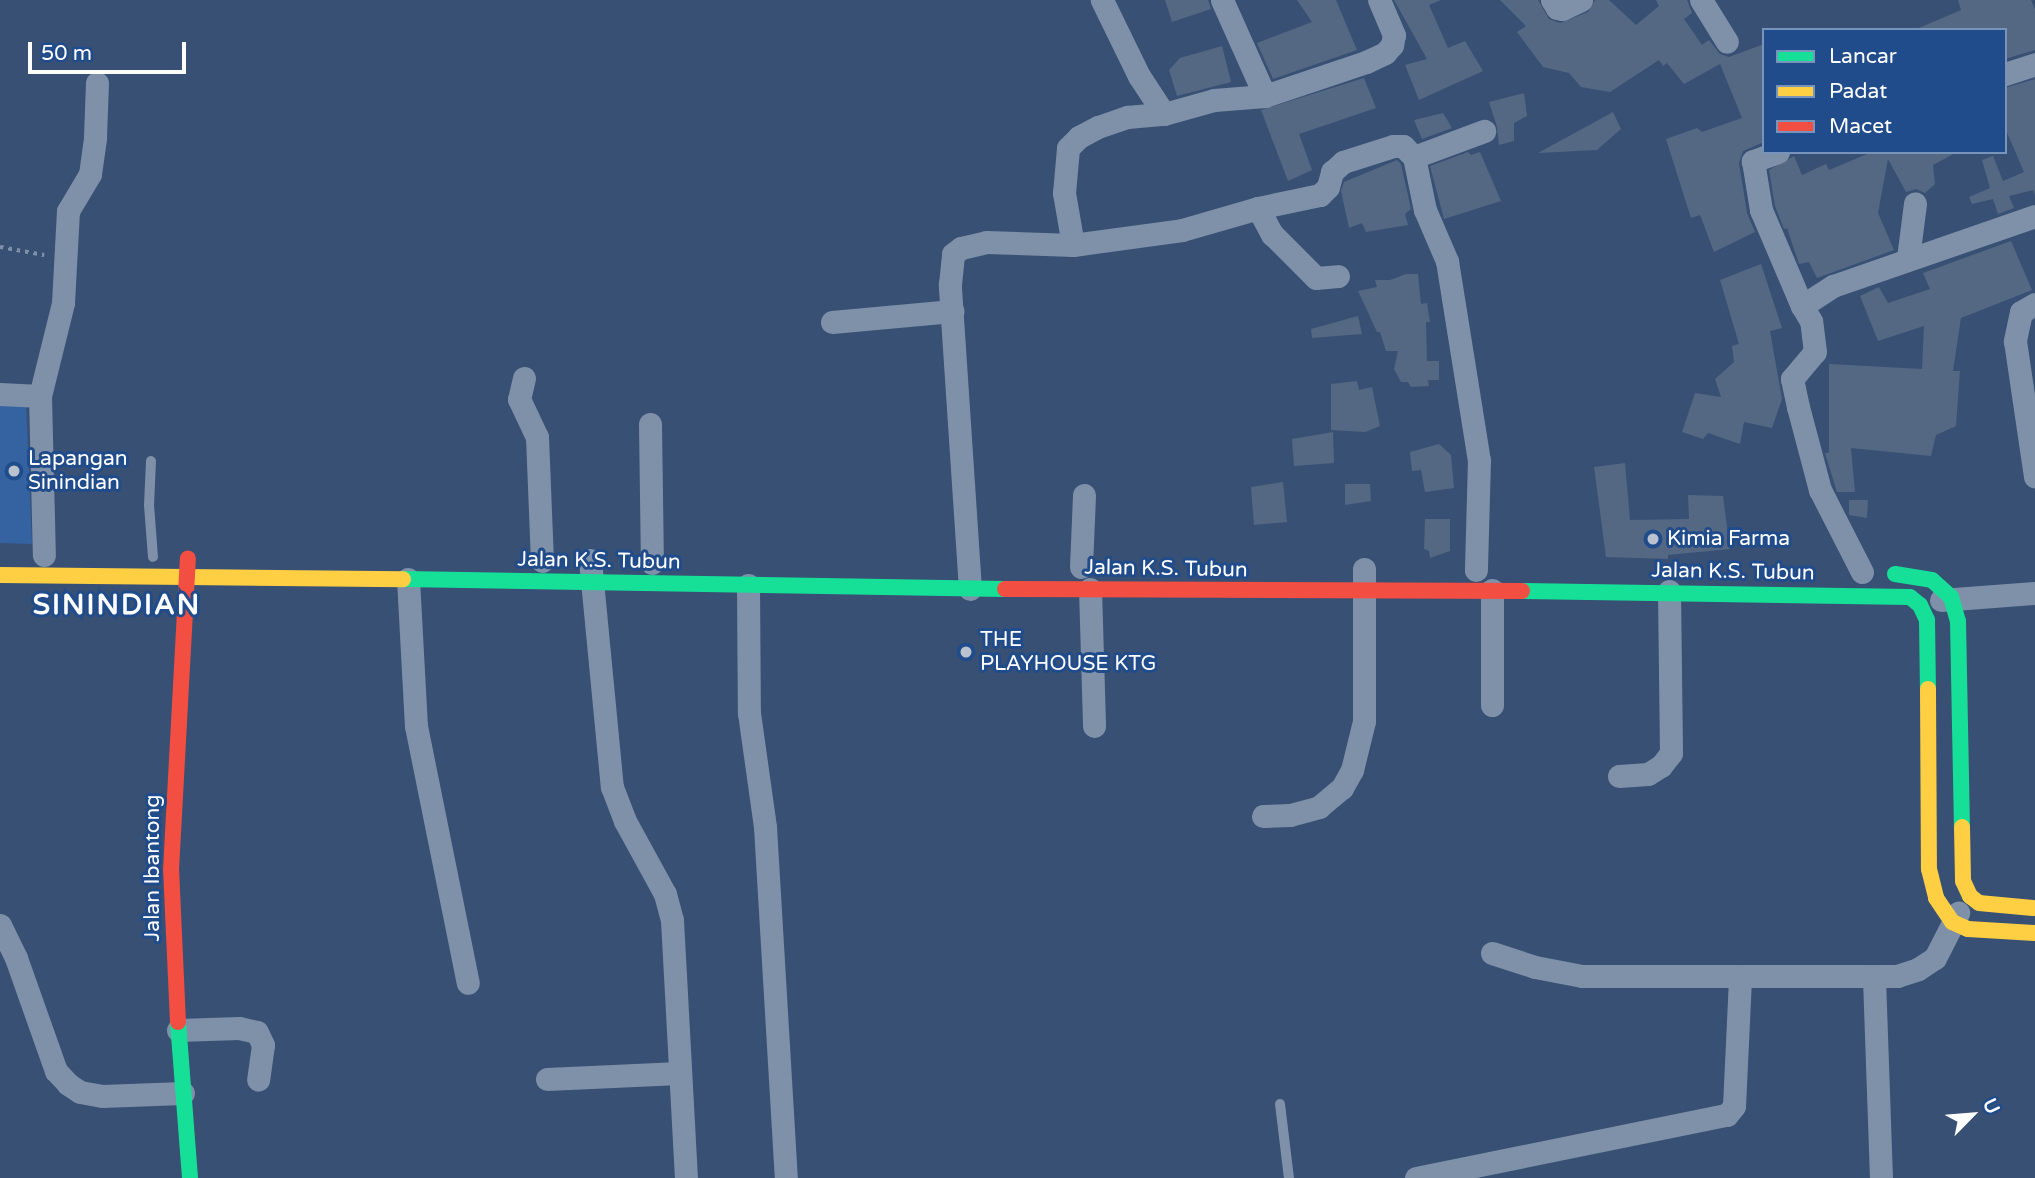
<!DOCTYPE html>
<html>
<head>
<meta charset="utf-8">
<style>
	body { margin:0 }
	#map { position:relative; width:2035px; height:1178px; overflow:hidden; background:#385074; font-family:"Varela Round",sans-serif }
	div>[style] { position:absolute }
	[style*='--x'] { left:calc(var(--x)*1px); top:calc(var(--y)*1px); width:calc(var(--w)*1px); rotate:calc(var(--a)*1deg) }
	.green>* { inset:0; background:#3563a2 }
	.building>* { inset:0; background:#546884 }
	.path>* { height:3.5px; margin-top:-1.75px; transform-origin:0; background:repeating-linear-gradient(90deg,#7f91a8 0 3.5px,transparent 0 8.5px) }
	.lane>* { height:10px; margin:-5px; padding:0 5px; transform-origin:5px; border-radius:5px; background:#7f91a8 }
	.street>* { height:23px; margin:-11.5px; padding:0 11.5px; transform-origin:11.5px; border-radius:11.5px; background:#7f91a8 }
	.fast>* { height:16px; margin:-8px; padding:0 8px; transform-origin:8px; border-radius:8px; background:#16e098 }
	.slow>* { height:16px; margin:-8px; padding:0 8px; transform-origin:8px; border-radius:8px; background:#ffcf43 }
	.jam>* { height:16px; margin:-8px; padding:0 8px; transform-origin:8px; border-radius:8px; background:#f24e42 }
	.dots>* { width:19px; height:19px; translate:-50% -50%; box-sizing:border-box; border:4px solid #204c8c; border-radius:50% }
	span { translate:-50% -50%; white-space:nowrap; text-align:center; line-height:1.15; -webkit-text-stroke:6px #204c8c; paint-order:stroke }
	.poi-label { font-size:21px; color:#fff }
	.left { translate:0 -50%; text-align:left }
	.street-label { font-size:21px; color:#fff }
	.district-label { font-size:28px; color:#fff; font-weight:700; letter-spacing:2px }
	.legend { position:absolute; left:1762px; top:28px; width:245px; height:126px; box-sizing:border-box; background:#204c8c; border:2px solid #7994ba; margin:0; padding:9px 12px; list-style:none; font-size:21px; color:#fff }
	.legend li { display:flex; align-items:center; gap:14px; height:35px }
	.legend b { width:35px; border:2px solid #7994ba }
	.north { position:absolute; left:1937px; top:1080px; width:70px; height:70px; -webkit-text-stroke:5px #204c8c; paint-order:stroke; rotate:65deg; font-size:19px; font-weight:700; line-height:28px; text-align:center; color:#fff }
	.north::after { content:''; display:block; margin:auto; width:24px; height:32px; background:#fff; clip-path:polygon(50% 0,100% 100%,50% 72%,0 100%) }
	.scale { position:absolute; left:28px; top:42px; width:158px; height:32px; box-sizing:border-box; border:4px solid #fff; border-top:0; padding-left:9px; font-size:21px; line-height:24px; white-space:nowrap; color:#fff; -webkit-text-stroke:5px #204c8c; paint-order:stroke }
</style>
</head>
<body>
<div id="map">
	<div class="green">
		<i style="clip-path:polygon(0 400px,26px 400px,32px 544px,0 543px)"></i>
	</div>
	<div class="building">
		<i style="clip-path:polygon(1165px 0,1208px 0,1211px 9px,1172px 22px)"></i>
		<i style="clip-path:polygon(1297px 0,1336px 0,1357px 50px,1273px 79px,1257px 43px,1312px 22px)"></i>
		<i style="clip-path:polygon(1394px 0,1441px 0,1429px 5px,1448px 48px,1465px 41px,1483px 71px,1419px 100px,1405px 65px,1427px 59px)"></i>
		<i style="clip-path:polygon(1500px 0,1538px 0,1549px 19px,1560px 23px,1588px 12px,1595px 0,1609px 0,1636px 25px,1659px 6px,1656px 0,1687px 0,1692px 13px,1684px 19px,1702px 45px,1709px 40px,1720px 54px,1729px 57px,1764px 44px,1764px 142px,1743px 151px,1739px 163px,1747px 213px,1755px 232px,1714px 252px,1700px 215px,1691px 218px,1666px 139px,1697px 128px,1702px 132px,1742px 118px,1720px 64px,1684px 84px,1667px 63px,1663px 66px,1659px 60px,1610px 92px,1581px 87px,1569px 73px,1543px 67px,1517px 32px,1526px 26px)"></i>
		<i style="clip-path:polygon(1958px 0,2031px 0,2035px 9px,2035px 50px,2005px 59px,2005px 30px,1914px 30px,1961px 10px)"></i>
		<i style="clip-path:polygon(1222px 46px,1231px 82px,1177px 96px,1169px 70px,1180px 58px)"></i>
		<i style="clip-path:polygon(1364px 78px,1376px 108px,1299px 134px,1312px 170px,1288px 181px,1261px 110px)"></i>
		<i style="clip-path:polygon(2035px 79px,2035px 195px,2033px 190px,2009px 196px,2014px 208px,1998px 214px,1993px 199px,1972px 204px,1969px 197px,1990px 188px,1982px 160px,1993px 156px,2003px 181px,2024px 172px,2005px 128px,2005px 88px)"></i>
		<i style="clip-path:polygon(1524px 93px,1527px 116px,1514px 123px,1514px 141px,1499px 145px,1497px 127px,1489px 102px)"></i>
		<i style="clip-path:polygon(1613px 112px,1621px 129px,1597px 150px,1538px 153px)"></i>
		<i style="clip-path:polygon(1443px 113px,1452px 128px,1422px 139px,1414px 120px)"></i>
		<i style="clip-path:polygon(1468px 152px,1471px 155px,1480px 152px,1501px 201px,1444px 219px,1430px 166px)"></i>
		<i style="clip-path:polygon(1872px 152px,1957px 152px,1933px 165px,1935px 184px,1925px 193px,1916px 189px,1906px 192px,1888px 159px,1878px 213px,1894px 250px,1817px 278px,1809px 262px,1799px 264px,1787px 228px,1784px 229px,1775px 206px,1769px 170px,1794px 156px,1802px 175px,1826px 164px,1829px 170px)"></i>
		<i style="clip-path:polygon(1397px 160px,1401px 164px,1411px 209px,1405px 214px,1408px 225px,1366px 232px,1362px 223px,1349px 228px,1341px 191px,1344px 182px)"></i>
		<i style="clip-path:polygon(2011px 241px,2032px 290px,1961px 318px,1953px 371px,1960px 371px,1956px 426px,1936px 435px,1931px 456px,1851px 448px,1855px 492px,1837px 492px,1825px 453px,1829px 453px,1829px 364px,1922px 369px,1924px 326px,1878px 341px,1860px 296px,1879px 287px,1888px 303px,1930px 289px,1923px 273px)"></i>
		<i style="clip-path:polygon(1761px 264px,1782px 328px,1770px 331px,1782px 399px,1772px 428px,1744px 422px,1740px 444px,1708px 433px,1703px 439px,1682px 432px,1695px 393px,1721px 397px,1715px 379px,1734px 362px,1732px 346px,1739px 344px,1720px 280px)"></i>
		<i style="clip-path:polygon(1406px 274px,1418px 274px,1421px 304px,1427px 303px,1430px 322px,1426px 322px,1427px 361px,1439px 361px,1439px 380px,1428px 380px,1429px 386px,1411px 387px,1408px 382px,1401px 382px,1394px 369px,1398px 351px,1386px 351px,1380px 332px,1377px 332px,1358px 291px,1377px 287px,1375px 280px,1390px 280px)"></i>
		<i style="clip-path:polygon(1358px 316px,1362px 334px,1312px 338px,1311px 329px)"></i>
		<i style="clip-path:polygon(1357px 381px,1359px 390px,1372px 387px,1380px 426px,1365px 432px,1331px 430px,1331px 384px)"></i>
		<i style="clip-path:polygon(1333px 432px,1334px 463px,1294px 466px,1292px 439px)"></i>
		<i style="clip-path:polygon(1439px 444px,1451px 455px,1454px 488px,1425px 492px,1421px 470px,1412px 471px,1410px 452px)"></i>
		<i style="clip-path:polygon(1625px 463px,1630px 520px,1689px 519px,1688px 495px,1723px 496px,1730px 549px,1668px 555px,1668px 559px,1606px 557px,1594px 467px)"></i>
		<i style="clip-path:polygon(1283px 482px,1287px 522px,1254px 525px,1251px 487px)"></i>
		<i style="clip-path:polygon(1345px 484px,1370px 484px,1371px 501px,1345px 505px)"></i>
		<i style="clip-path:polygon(1849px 500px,1868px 500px,1867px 518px,1849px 515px)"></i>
		<i style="clip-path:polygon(1425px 519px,1450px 519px,1450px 551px,1430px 558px,1429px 551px,1424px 549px)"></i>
	</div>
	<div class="path">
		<i style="--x:0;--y:247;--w:45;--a:10.3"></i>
	</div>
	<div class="lane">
		<i style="--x:151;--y:461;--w:44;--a:92.6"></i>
		<i style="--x:149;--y:505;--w:52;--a:85.6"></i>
		<i style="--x:1280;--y:1104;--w:75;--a:83.1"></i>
	</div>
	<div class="street">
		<i style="--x:1222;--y:0;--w:105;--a:65.9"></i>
		<i style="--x:1552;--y:0;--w:9;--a:58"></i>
		<i style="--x:1557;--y:8;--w:5;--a:11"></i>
		<i style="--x:1562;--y:9;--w:21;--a:-25"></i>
		<i style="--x:1701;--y:0;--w:49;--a:58.2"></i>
		<i style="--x:2005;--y:74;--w:32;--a:-18"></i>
		<i style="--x:1164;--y:114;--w:52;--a:-15.6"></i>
		<i style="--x:1214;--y:100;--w:51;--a:-4.5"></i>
		<i style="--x:1265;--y:96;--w:107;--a:-18.6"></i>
		<i style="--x:1366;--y:62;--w:21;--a:-25"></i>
		<i style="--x:1385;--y:53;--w:11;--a:-49"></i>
		<i style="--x:1392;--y:45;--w:10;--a:-79"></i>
		<i style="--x:1394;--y:35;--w:38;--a:-113"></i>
		<i style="--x:1778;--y:152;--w:27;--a:160"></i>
		<i style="--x:1753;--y:161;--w:50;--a:80.7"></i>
		<i style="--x:1761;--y:210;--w:104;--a:66.9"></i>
		<i style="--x:1414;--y:157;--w:75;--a:-20.4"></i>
		<i style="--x:1258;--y:208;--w:30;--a:62"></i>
		<i style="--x:1272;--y:234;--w:62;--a:45"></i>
		<i style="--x:1316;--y:278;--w:22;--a:-5"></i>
		<i style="--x:1073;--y:245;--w:53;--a:-99.8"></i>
		<i style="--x:1064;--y:193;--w:45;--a:-84.9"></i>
		<i style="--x:1068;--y:148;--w:16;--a:-45"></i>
		<i style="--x:1079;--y:137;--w:21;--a:-28"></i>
		<i style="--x:1098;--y:127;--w:31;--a:-19"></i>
		<i style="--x:1127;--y:117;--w:37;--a:-5"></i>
		<i style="--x:1164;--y:114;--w:45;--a:-123.3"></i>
		<i style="--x:1139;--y:76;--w:85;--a:-116"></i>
		<i style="--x:1908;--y:258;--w:55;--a:-82.7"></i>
		<i style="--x:2035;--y:304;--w:16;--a:150"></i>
		<i style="--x:2021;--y:312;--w:30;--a:102"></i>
		<i style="--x:2015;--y:341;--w:137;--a:81.6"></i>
		<i style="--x:832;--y:322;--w:121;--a:-5.2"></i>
		<i style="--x:524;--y:378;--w:22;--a:103"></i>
		<i style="--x:519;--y:399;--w:42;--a:64.7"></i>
		<i style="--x:537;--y:437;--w:124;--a:87.7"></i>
		<i style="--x:0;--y:394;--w:40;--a:2.9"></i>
		<i style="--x:40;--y:396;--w:159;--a:88.6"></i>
		<i style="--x:40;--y:396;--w:96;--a:-76.1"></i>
		<i style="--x:63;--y:303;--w:92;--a:-86.9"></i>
		<i style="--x:68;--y:211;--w:43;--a:-59.3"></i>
		<i style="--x:90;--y:174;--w:37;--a:-82"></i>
		<i style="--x:95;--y:137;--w:54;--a:-87.9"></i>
		<i style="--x:650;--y:424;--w:139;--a:89.2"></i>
		<i style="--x:590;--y:560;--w:228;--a:84.5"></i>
		<i style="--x:612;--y:787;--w:36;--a:69"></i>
		<i style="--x:625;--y:821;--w:83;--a:61.3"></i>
		<i style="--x:665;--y:894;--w:27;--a:75"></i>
		<i style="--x:672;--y:920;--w:258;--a:86.9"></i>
		<i style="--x:1081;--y:567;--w:72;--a:-87.6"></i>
		<i style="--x:1862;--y:572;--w:92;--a:-117.1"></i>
		<i style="--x:1820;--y:490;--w:86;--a:-104.8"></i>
		<i style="--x:1798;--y:407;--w:29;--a:-102"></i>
		<i style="--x:1792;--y:379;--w:35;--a:-50"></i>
		<i style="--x:1815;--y:352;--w:31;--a:-97"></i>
		<i style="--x:1811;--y:321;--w:17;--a:-121"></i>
		<i style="--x:1802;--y:306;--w:37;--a:-33"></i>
		<i style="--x:1833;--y:286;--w:214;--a:-19.1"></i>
		<i style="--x:408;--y:579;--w:147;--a:86.9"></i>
		<i style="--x:416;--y:726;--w:262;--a:78.6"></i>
		<i style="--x:748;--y:585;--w:128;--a:89.6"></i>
		<i style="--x:749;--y:713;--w:115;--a:82"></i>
		<i style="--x:765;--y:827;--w:352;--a:86.6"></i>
		<i style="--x:970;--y:589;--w:306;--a:-93.8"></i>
		<i style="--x:950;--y:284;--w:30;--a:-84"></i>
		<i style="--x:953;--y:254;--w:10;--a:-37"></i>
		<i style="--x:961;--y:248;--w:26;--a:-13"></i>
		<i style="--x:986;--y:242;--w:87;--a:2"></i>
		<i style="--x:1073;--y:245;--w:110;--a:-7.8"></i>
		<i style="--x:1182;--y:230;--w:79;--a:-16.1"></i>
		<i style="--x:1258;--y:208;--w:63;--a:-11.8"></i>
		<i style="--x:1320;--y:195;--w:11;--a:-45"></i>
		<i style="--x:1328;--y:187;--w:16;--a:-75"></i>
		<i style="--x:1332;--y:172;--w:15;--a:-42"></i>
		<i style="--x:1343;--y:162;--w:52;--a:-17.7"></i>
		<i style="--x:1393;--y:146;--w:10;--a:0"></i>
		<i style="--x:1403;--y:146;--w:16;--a:45"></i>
		<i style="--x:1414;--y:157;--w:54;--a:78.3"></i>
		<i style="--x:1425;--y:210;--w:56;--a:66.7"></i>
		<i style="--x:1447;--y:261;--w:202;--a:80.9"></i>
		<i style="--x:1479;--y:460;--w:110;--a:91.6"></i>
		<i style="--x:1090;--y:589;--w:137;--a:88.3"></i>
		<i style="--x:1941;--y:600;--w:94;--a:-4.3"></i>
		<i style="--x:1492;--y:705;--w:115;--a:-90"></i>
		<i style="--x:1619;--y:776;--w:29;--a:-4"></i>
		<i style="--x:1648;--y:774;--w:15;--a:-32"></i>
		<i style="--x:1661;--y:766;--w:16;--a:-52"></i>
		<i style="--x:1671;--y:753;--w:162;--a:-90.7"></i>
		<i style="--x:1263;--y:816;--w:27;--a:-2"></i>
		<i style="--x:1290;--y:815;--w:30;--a:-15"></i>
		<i style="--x:1319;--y:807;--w:30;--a:-40"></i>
		<i style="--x:1342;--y:788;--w:21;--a:-61"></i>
		<i style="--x:1352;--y:770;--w:50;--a:-76.2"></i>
		<i style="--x:1364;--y:721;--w:152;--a:-90"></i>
		<i style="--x:0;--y:925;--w:37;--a:64"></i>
		<i style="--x:16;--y:958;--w:120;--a:70.5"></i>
		<i style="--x:56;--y:1071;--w:18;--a:47"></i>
		<i style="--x:68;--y:1084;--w:14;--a:34"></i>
		<i style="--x:80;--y:1092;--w:22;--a:10"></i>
		<i style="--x:102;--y:1096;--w:81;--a:-2.1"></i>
		<i style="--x:1492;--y:953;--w:45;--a:18"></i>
		<i style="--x:1535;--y:967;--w:48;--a:10.8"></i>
		<i style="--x:1582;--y:976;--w:315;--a:0"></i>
		<i style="--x:1897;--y:976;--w:22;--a:-18"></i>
		<i style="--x:1918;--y:969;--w:20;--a:-33"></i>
		<i style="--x:1935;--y:958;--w:51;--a:-62.9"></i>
		<i style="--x:1874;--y:978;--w:200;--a:88"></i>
		<i style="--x:178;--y:1030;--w:61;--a:-1.9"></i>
		<i style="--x:239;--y:1028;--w:18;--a:13"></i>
		<i style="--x:257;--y:1032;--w:14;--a:65"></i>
		<i style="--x:263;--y:1045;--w:35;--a:98"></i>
		<i style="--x:547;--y:1079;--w:132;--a:-2.6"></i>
		<i style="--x:1416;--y:1178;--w:317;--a:-11.5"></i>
		<i style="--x:1727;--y:1115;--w:11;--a:-52"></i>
		<i style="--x:1734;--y:1106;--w:128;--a:-87.3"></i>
	</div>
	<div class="fast">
		<i style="--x:1895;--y:574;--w:37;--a:9"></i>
		<i style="--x:1932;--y:580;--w:25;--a:42"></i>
		<i style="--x:1951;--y:597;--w:25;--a:74"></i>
		<i style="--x:1958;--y:621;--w:206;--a:88.9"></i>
		<i style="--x:403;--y:579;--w:602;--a:0.95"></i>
		<i style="--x:1522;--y:591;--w:388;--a:0.9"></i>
		<i style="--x:1910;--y:597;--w:13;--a:39"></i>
		<i style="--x:1920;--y:605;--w:17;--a:65"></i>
		<i style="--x:1927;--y:620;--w:69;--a:89.2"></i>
		<i style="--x:178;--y:1022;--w:156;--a:85.6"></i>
	</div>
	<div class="slow">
		<i style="--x:0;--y:575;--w:403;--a:0.6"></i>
		<i style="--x:1928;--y:689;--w:180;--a:89.7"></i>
		<i style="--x:1929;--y:869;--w:30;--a:76"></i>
		<i style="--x:1936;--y:898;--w:29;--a:56"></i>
		<i style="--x:1952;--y:922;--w:17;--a:24"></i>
		<i style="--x:1968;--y:929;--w:67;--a:3.4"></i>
		<i style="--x:1962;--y:827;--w:54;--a:88.9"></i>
		<i style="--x:1963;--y:881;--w:17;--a:65"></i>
		<i style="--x:1970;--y:896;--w:11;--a:38"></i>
		<i style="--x:1979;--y:903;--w:54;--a:5.3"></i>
	</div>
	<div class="jam">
		<i style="--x:1005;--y:589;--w:517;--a:0.22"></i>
		<i style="--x:178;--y:1022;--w:152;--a:-92.6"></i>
		<i style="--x:171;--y:870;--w:312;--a:-86.9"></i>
	</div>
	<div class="dots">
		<i style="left:14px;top:471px;background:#b9c2ce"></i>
		<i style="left:1653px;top:539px;background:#b9c2ce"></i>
		<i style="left:966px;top:652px;background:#b9c2ce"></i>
	</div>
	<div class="poi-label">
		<span class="left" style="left:28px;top:471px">Lapangan<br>Sinindian</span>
		<span class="left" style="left:1667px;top:539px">Kimia Farma</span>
		<span class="left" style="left:980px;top:652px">THE<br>PLAYHOUSE KTG</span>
	</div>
	<div class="street-label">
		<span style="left:599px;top:561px;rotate:1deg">Jalan K.S. Tubun</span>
		<span style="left:1166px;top:569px;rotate:1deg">Jalan K.S. Tubun</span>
		<span style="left:1733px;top:572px;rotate:1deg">Jalan K.S. Tubun</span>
		<span style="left:153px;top:868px;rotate:-90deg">Jalan Ibantong</span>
	</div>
	<div class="district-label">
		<span style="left:117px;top:605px">SININDIAN</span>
	</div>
	<ul class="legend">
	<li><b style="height:9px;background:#16e098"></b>Lancar</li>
	<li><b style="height:9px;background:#ffcf43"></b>Padat</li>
	<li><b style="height:9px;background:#f24e42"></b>Macet</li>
	</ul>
	<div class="north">U</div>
	<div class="scale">50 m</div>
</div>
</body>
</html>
